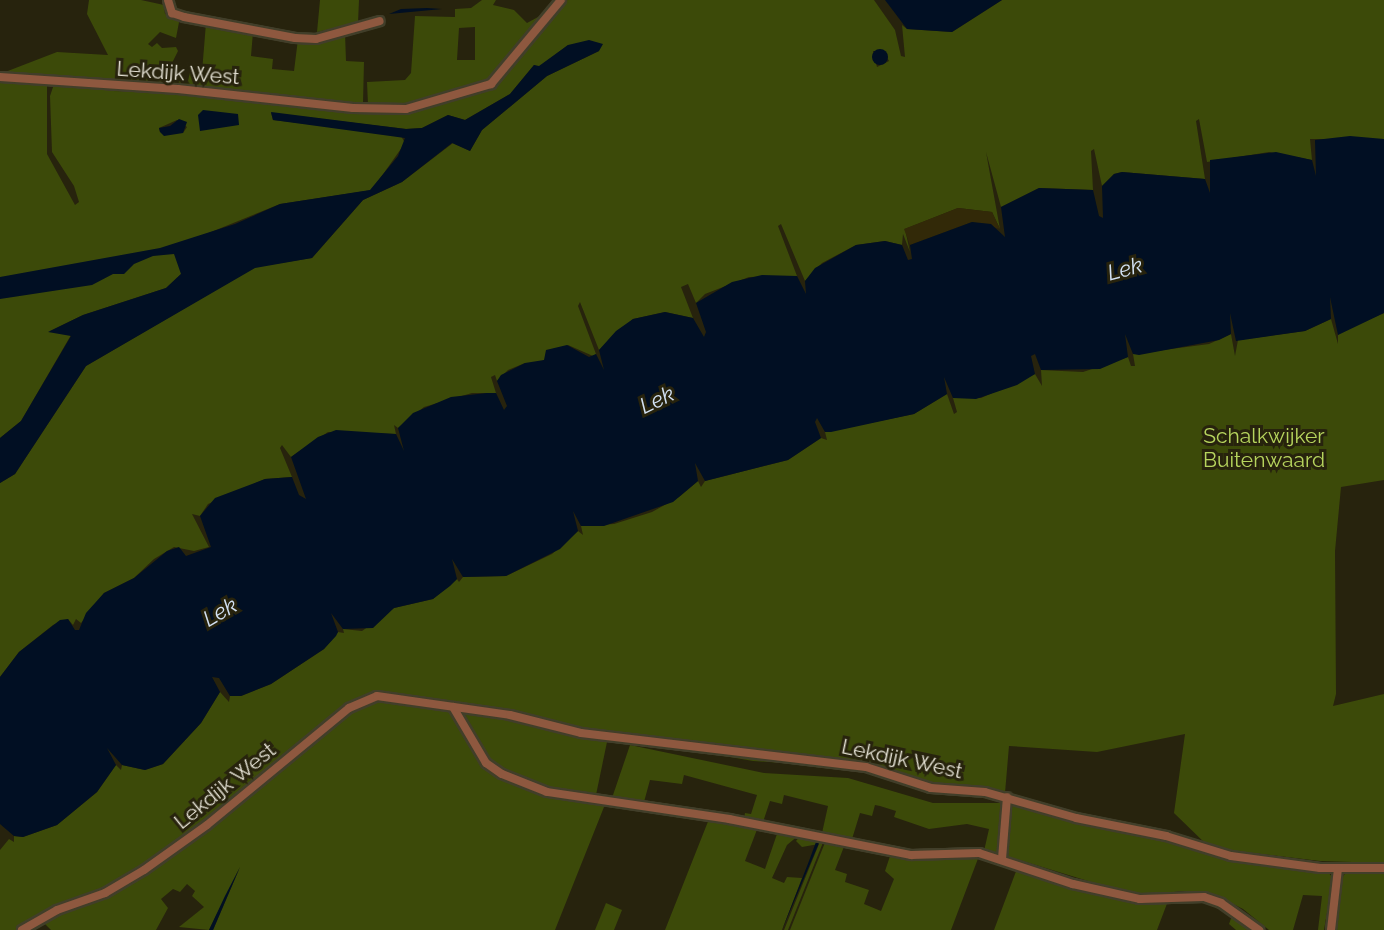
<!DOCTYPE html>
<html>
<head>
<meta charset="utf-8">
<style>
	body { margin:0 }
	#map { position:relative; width:1384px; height:930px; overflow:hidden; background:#27230d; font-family:Raleway,sans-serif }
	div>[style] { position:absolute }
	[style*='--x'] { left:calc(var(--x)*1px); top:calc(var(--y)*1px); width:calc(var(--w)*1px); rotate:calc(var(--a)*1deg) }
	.green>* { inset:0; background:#3c4a09 }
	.sand>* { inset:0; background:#322908 }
	.water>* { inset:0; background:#010f23 }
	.round { border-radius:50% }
	.roads { filter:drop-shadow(2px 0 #413e29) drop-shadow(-2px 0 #413e29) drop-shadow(0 2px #413e29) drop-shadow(0 -2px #413e29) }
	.minor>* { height:8px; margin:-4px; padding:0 4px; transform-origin:4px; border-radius:4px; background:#8e583f }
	span { translate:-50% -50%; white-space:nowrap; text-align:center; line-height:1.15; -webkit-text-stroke:6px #27230d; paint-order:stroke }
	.street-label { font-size:21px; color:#e4e1d4 }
	.park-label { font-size:21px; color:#b6d45d }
	.water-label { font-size:22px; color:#d3e2f5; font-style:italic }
</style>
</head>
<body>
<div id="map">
	<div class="green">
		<i style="clip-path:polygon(89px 0,141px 0,164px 5px,165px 14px,180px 17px,176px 38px,160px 32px,148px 44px,152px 47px,157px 43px,162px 48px,176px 47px,178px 51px,172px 63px,146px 70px,149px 76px,188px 81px,190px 72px,202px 72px,206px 23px,253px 32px,251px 56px,273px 59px,272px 69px,294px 71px,298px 39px,345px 33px,346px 61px,364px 62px,363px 103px,359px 106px,36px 74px,0 74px,57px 52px,108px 55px,87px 14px)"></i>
		<i style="clip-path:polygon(320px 0,359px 0,358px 23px,317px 32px)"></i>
		<i style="clip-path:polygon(evenodd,482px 0,496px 0,493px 5px,514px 10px,527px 23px,549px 11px,492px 79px,483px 84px,411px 105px,368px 105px,367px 82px,405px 80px,411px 73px,415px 16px,455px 17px,455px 9px,471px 8px,482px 0,475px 27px,475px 60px,457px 60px,459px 28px,475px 27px)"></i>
		<i style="clip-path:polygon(evenodd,564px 0,874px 0,895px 30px,901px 56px,905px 57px,902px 25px,907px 29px,952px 32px,1002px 0,1384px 0,1384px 139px,1310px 139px,1312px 160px,1269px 152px,1207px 162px,1199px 119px,1196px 121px,1205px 179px,1122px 172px,1114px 174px,1102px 186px,1094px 149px,1091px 151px,1093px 190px,1039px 188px,1001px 207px,986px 152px,1000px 229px,992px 212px,958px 208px,905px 229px,910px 252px,903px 234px,902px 245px,885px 241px,856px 245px,822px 263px,805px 281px,781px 224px,778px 226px,797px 276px,749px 277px,705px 294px,696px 303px,688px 284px,681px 287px,693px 318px,665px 312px,633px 319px,599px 350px,580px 302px,578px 306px,596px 354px,593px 356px,568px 345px,539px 363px,525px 363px,508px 370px,497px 381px,495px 375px,491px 377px,496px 393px,472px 393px,424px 407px,398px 428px,394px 425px,396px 434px,328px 432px,291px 457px,282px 445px,280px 448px,292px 477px,265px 479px,208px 504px,200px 516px,192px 514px,209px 547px,194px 551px,174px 547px,154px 559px,134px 578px,104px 593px,81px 623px,76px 619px,73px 625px,68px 619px,53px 625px,19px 652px,0 677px,0 483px,15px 474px,86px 366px,255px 267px,312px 258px,363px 200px,402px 182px,453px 143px,470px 151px,482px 130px,547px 76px,599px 51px,568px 45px,539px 67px,534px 65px,510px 94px,465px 120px,448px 115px,422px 128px,406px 129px,271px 113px,273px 120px,372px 131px,401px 136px,405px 143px,372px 190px,280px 204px,189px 241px,181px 274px,166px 288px,83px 315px,50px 331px,71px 335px,21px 421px,0 438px,0 78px,37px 78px,47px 84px,47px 154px,75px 205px,79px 202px,74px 186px,52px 152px,50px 96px,55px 81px,112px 91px,178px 92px,406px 112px,498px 81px,564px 0,873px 51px,884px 52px,889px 61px,877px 67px,873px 51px,564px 0,177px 120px,187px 127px,183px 133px,160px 132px,159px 128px,177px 120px)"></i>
		<i style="clip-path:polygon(1384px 313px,1384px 480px,1341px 487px,1335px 551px,1336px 694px,1333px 706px,1384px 694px,1384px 863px,1320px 861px,1210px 848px,1174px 813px,1185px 734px,1097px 752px,1009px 746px,1005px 793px,958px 795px,927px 791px,854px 768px,753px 761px,563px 728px,512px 711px,372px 693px,353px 701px,205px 822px,118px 883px,19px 930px,0 930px,0 850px,9px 839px,14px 842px,14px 836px,23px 837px,57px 825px,97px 792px,116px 765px,121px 770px,122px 765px,145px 770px,163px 764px,201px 723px,220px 692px,229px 702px,230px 696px,241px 696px,271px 684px,324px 649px,338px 632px,344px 633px,343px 629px,362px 631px,394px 608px,433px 599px,457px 579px,459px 582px,463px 577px,506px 576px,552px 554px,578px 531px,583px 535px,581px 526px,614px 524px,652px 512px,679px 497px,698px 481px,701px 487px,705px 481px,788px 460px,821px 438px,827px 440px,825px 432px,914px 414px,947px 394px,954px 414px,957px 412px,953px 398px,981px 398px,1035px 374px,1042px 386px,1041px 370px,1083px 372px,1128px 357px,1131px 366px,1135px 366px,1133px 354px,1209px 344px,1231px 334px,1235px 356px,1238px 340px,1305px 331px,1331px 319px,1338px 344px,1338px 335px,1344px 330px)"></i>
		<i style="clip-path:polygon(371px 699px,452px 710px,487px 765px,512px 780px,606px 802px,555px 930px,213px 930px,240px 867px,209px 930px,179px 927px,204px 907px,192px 896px,195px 891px,187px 884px,180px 892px,173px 889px,161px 899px,168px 908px,156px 930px,51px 930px,45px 924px,44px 920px,95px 901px,154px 867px,350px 711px)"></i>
		<i style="clip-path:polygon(463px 711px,607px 742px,596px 795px,552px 788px,502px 770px,492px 763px)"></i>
		<i style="clip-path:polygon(630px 745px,764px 773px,848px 778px,933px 803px,1005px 803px,1000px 854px,984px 851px,989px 829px,967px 824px,929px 829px,894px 817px,896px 811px,880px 806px,875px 805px,872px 816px,860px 813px,852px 839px,822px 833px,828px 806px,784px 795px,782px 804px,770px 801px,763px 822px,744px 818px,745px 813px,751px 814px,757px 795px,684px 775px,682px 784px,650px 780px,644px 802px,612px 798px)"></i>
		<i style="clip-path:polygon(1010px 803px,1154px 836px,1221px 859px,1328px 872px,1333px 878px,1324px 930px,1318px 930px,1322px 896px,1303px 895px,1293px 930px,1269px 930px,1243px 909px,1217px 896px,1182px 891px,1150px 895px,1124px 892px,1006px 856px)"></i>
		<i style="clip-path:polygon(709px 819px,758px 827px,745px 861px,765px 869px,778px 831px,799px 835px,787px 845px,772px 878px,784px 883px,787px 877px,802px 878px,782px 930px,665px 930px)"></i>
		<i style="clip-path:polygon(800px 836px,824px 840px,788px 930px,784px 930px,819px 844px,802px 847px,796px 841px)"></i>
		<i style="clip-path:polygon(826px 840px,845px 844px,835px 870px,847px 874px,845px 882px,869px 890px,864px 904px,881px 911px,894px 879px,885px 871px,891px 853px,979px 856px,951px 930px,790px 930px)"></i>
		<i style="clip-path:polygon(1018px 866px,1073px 885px,1168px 901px,1157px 930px,994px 930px)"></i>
		<i style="clip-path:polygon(1346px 872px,1384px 872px,1384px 930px,1332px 930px,1340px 881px)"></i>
		<i style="clip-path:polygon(606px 903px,622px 910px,614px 930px,595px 930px)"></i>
		<i style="clip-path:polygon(1233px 913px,1257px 930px,1236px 930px,1229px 924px)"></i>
	</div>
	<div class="sand">
		<i style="clip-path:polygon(958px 208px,992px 212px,1000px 229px,972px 222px,910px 245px,904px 229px)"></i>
	</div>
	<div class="water">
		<i style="clip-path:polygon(885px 0,1002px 0,952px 32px,907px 29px)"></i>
		<i style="clip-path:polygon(401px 9px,427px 8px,442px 9px,389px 14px)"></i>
		<i style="clip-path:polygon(589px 40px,603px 44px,599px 51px,547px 76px,482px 130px,470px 151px,452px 143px,402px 182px,363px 200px,312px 258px,255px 268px,86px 366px,15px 474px,0 483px,0 438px,21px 421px,71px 336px,48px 332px,83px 315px,166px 288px,181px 274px,174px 254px,153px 256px,134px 264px,124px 274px,113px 274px,92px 285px,0 299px,0 277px,160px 248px,235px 224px,280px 204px,370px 190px,398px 156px,405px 138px,273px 120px,271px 112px,406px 129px,422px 128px,448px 115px,465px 120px,510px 94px,534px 65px,539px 66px,568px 45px)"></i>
		<i class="round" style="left:872px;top:49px;width:16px;height:16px"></i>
		<i style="clip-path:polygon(203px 110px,238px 114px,239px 125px,200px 131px,198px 115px)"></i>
		<i style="clip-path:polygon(179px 119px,187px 122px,183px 133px,164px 136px,160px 132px,159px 128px,170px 126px)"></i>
		<i style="clip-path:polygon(1350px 136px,1384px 139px,1384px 313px,1338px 335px,1330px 297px,1331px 319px,1305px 331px,1236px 341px,1230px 313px,1231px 334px,1219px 340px,1139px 355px,1133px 354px,1125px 334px,1128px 357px,1100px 369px,1041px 370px,1035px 354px,1031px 356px,1035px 374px,1017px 385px,976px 399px,953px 398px,944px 377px,947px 394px,914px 414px,831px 432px,825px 432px,817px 418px,815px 422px,821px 438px,788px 460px,705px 481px,695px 463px,698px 481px,673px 502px,604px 526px,581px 526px,573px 511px,578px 531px,560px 549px,506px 576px,463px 577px,452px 559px,457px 579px,450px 586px,433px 599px,394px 608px,373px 628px,343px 629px,331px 613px,338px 632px,336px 636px,324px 649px,271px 684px,241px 696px,230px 696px,219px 678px,212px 677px,220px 692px,201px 723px,163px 764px,145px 770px,122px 765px,107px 748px,116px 765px,97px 792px,57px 825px,23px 837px,14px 836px,0 824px,0 677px,19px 652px,60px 620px,68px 619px,75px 630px,79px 630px,86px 613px,104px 593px,134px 578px,167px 551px,179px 547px,186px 556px,211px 547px,200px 516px,215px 498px,265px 479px,292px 477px,299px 495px,306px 499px,291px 457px,318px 437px,336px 430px,396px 434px,404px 451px,398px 428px,413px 413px,451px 397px,487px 393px,496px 393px,504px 410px,507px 406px,497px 381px,501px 375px,525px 363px,544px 360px,546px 350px,567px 345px,589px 357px,596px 354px,604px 370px,599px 350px,616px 331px,633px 319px,665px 312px,693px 318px,704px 337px,706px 332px,696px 303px,732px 282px,762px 275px,797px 276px,806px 294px,805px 281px,815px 268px,856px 245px,885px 241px,902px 245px,908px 260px,912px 259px,910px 245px,972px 222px,991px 224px,1005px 237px,1001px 207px,1039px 188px,1093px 190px,1099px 216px,1103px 218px,1102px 186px,1114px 174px,1122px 172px,1205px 179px,1210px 193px,1210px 160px,1276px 152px,1312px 160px,1316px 176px,1315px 140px)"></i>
		<i style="clip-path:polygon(816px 842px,819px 843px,782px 930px,809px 861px)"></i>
		<i style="clip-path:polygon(240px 867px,213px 930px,209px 930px,225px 896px)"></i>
	</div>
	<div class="roads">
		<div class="minor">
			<i style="--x:168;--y:0;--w:14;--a:73"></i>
			<i style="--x:172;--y:13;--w:13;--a:18"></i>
			<i style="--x:184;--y:17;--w:113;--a:10.7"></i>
			<i style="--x:295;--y:38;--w:21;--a:3"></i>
			<i style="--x:316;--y:39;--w:66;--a:-15.7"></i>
			<i style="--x:0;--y:77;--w:178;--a:3.9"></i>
			<i style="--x:178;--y:89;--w:176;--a:6.2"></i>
			<i style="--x:353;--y:108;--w:53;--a:1.1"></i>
			<i style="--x:406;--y:109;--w:89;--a:-16.4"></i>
			<i style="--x:491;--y:84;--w:109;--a:-50.2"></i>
			<i style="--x:453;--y:707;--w:65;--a:59.5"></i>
			<i style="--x:486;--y:763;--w:19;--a:35"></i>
			<i style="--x:502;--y:774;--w:48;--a:21.8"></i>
			<i style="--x:547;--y:792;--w:184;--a:8.4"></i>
			<i style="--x:729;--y:819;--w:186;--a:11.2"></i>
			<i style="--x:911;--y:855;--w:68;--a:-1.7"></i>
			<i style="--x:979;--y:853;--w:99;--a:18.3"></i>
			<i style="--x:1073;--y:884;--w:69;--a:12.6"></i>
			<i style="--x:1140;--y:899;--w:64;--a:-1.8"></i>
			<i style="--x:1204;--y:897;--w:18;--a:19"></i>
			<i style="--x:1221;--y:903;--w:47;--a:35.4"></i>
			<i style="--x:1002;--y:859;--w:62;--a:-85.4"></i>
			<i style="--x:22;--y:930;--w:40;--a:-29.7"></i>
			<i style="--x:57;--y:910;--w:51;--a:-19.5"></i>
			<i style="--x:105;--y:893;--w:45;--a:-30.5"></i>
			<i style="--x:144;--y:870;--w:77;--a:-35.5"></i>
			<i style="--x:207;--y:825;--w:184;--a:-39.5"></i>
			<i style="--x:349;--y:708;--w:30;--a:-23"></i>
			<i style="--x:377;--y:696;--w:134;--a:8.1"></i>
			<i style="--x:510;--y:715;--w:73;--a:14.2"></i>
			<i style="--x:581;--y:733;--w:287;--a:6.8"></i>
			<i style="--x:866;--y:767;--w:68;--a:17.9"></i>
			<i style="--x:931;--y:788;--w:54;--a:4.2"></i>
			<i style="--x:985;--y:792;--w:95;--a:15.9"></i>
			<i style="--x:1076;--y:818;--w:92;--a:11.3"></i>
			<i style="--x:1166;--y:836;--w:68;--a:17.1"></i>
			<i style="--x:1231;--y:856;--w:90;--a:7.7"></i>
			<i style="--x:1320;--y:868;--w:64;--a:0"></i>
			<i style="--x:1331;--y:930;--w:61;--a:-83.5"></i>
		</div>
	</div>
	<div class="street-label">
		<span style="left:178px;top:73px;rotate:4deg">Lekdijk West</span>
		<span style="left:902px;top:759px;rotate:12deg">Lekdijk West</span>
		<span style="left:225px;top:786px;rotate:-39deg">Lekdijk West</span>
	</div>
	<div class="park-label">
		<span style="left:1264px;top:448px">Schalkwijker<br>Buitenwaard</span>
	</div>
	<div class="water-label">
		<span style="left:1125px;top:269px;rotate:-15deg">Lek</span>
		<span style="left:657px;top:400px;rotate:-26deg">Lek</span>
		<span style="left:220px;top:612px;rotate:-30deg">Lek</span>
	</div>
</div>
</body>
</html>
